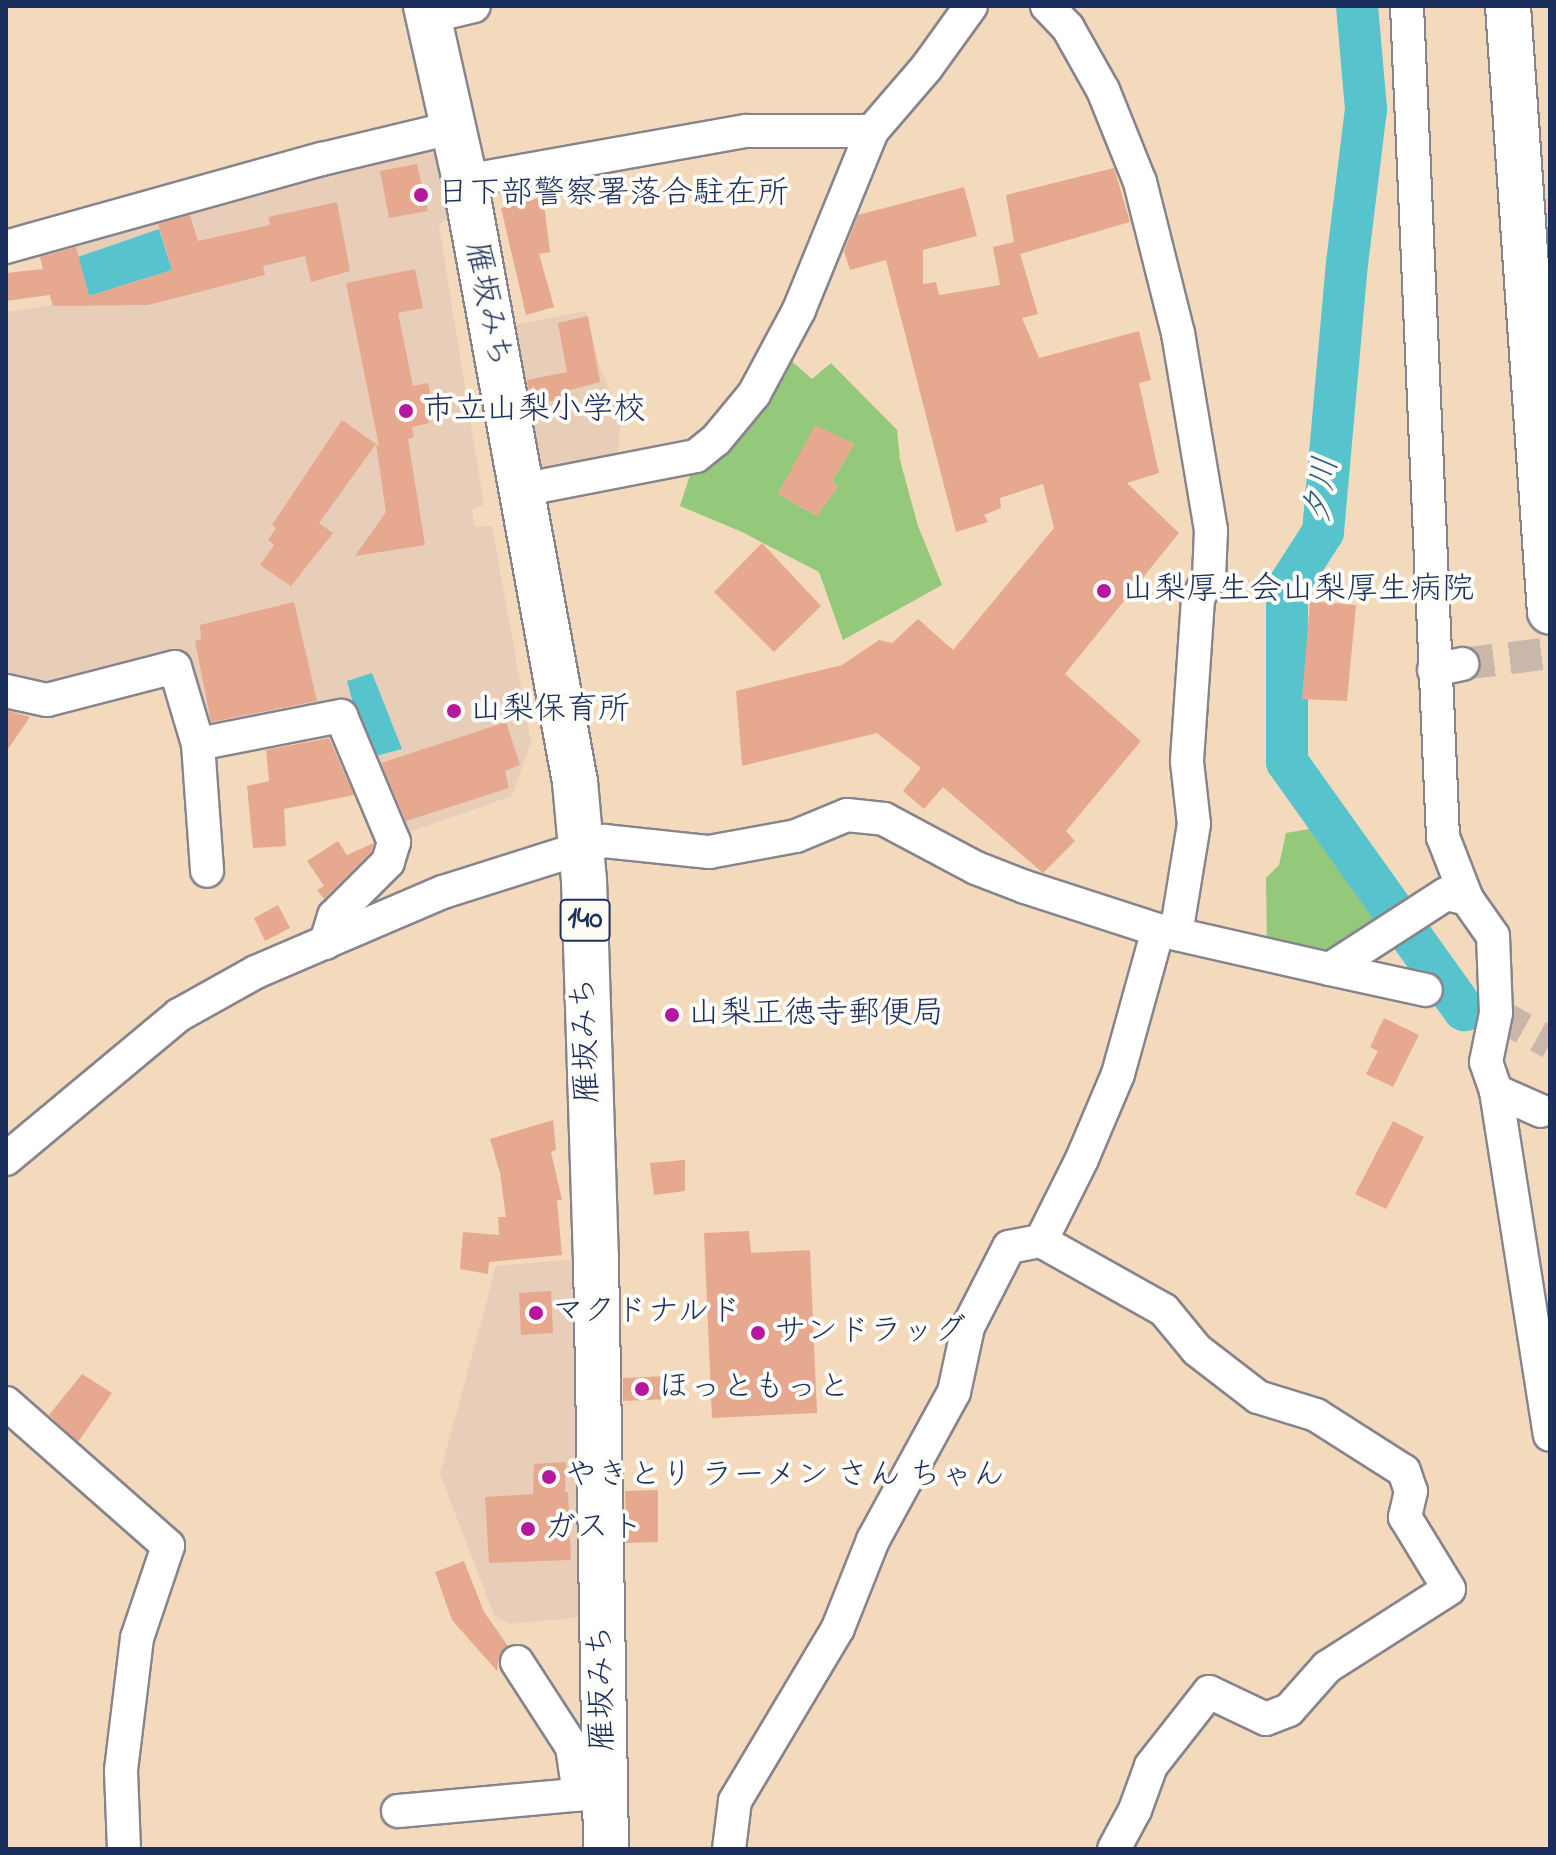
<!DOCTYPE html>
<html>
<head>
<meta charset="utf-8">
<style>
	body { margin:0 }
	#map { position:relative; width:1556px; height:1855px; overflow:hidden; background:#f4dabc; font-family:"Indie Flower","Klee One",sans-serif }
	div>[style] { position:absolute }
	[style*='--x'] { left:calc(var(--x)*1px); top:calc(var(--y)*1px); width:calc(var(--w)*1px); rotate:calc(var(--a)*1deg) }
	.built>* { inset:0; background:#e8ceb9 }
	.green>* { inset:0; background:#94c97b }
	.water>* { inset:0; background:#57c4cd }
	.river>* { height:42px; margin:-21px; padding:0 21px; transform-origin:21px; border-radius:21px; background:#57c4cd }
	.building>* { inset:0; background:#e7a890 }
	.minor-tunnel>* { height:32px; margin-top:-16px; transform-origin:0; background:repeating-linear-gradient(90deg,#c9b8a9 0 32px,transparent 0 48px) }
	.roads { filter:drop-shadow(2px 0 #88848d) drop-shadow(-2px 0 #88848d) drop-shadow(0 2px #88848d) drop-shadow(0 -2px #88848d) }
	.minor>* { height:32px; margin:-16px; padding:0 16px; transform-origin:16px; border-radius:16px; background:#fff }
	.highway>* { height:44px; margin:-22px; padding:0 22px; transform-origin:22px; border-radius:22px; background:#fff }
	.dots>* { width:22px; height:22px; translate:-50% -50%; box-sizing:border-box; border:4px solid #fdfcf7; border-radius:50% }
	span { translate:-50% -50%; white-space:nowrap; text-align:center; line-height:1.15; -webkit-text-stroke:8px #fdfcf7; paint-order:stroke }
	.shield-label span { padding:2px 6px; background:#fdfcf7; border:2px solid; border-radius:6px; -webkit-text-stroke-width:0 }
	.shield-label { font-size:30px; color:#1b2f5e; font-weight:700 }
	.poi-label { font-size:32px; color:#1b2f5e }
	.left { translate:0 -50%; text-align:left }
	.street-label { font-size:32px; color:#1b2f5e }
	.water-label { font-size:34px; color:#2d5c7f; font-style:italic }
	.frame { position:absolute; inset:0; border:8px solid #1b2f5e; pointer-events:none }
</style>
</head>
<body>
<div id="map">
	<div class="built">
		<i style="clip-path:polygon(451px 128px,467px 203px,439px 225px,484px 505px,472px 509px,475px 527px,492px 526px,531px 742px,512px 796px,395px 837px,350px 714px,198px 744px,175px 668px,6px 691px,6px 312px,52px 305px,38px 250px)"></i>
		<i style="clip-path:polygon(586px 311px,599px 365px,621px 417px,617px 466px,521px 490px,490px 329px)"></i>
		<i style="clip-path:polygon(596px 1257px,602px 1615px,509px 1624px,494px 1615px,440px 1474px,496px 1266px)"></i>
	</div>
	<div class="green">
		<i style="clip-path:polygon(evenodd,778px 349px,812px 379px,831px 363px,897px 430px,900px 460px,918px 526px,942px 585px,843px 640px,819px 572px,742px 532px,680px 506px,696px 456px,778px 349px,816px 426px,854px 444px,832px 481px,838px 486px,817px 516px,778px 494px,816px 426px)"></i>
		<i style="clip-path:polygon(1315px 828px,1383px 934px,1330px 969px,1267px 955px,1266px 878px,1279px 865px,1286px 833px)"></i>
	</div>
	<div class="water">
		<i style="clip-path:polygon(159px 229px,172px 270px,89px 296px,78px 257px)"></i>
		<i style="clip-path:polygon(372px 673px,402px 749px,368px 758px,347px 681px)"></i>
	</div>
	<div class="river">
		<i style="--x:1357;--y:6;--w:103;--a:85"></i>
		<i style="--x:1366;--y:109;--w:155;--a:97"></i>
		<i style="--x:1347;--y:263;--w:270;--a:95.1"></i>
		<i style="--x:1323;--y:532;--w:67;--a:122.7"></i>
		<i style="--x:1287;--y:588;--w:174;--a:90"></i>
		<i style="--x:1287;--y:762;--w:305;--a:54.5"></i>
	</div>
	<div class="building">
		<i style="clip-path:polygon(417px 164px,428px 211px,389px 218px,380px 171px)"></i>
		<i style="clip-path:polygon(1114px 168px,1130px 222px,1020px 254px,1038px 314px,1022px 318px,1039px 358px,1139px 331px,1151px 380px,1139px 383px,1159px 473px,1127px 483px,1179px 533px,1065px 674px,1141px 741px,1066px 831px,1075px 841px,1043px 873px,943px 787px,924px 809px,903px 791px,921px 768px,877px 733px,742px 766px,736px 691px,842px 665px,879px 640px,892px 643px,918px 619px,953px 650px,1054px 528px,1043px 484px,1000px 498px,1001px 508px,984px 515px,988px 522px,956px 532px,886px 260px,850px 270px,844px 251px,858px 215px,964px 187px,977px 236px,923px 250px,923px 284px,936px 282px,939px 295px,1000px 285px,993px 247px,1014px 242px,1006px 195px)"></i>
		<i style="clip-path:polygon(543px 197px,550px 252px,539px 254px,554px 307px,526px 315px,501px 208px)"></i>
		<i style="clip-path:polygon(337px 202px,350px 271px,311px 282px,305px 256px,263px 266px,265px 275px,148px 305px,53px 306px,50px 295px,6px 301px,6px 273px,43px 269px,40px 257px,76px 247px,89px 296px,172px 270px,158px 224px,190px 215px,198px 241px,270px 225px,268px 217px)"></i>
		<i style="clip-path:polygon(415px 269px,423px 308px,398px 313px,413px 386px,428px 383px,433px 407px,426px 408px,429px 423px,412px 427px,414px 437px,408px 439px,425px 545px,355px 556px,386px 512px,376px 444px,379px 446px,346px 283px)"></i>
		<i style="clip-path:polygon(588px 316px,600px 382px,567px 391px,569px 398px,531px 404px,527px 380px,567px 372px,558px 323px)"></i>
		<i style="clip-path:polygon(342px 420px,376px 444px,319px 523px,333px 533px,291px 586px,260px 565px,274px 545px,268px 540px,276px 528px,272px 525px)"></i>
		<i style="clip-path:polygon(815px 425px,854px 444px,832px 481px,838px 486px,817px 516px,778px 494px)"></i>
		<i style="clip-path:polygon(762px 543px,821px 606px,774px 652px,714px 592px)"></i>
		<i style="clip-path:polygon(1310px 601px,1356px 605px,1347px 701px,1302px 699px)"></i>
		<i style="clip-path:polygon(294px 602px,317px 701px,211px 722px,195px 641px,201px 639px,200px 625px)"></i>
		<i style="clip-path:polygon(6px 710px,30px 717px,6px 752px)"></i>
		<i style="clip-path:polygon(506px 722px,520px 765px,505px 771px,509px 788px,406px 821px,381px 763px)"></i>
		<i style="clip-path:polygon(329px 738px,354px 795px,284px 809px,286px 846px,253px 848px,247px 786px,269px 781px,266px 750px)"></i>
		<i style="clip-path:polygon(338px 841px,347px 855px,374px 843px,371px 852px,324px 899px,317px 890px,324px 886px,307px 861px)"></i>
		<i style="clip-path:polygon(278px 905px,290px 928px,265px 941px,254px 918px)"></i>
		<i style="clip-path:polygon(1384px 1018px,1419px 1035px,1393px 1087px,1366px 1074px,1378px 1051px,1370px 1047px)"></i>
		<i style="clip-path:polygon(553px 1120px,556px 1150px,551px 1152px,562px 1200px,557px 1200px,562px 1255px,489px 1262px,488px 1274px,460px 1269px,463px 1232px,499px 1235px,498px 1217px,506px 1217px,500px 1173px,490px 1139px)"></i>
		<i style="clip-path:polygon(1393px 1121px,1424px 1137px,1386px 1209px,1355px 1194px)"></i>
		<i style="clip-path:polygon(685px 1160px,685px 1191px,654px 1195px,650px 1163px)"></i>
		<i style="clip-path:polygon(749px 1231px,751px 1253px,810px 1250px,817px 1413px,712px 1418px,704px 1233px)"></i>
		<i style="clip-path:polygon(551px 1291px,553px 1333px,521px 1335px,519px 1293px)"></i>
		<i style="clip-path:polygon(82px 1374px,112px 1393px,78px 1442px,49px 1415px)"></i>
		<i style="clip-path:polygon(669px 1376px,668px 1399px,623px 1401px,623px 1378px)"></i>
		<i style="clip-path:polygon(566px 1462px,565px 1492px,568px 1492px,571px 1560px,489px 1563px,485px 1497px,533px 1494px,534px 1464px)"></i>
		<i style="clip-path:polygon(658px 1490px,658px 1542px,626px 1543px,625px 1491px)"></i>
		<i style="clip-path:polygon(464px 1561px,484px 1612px,508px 1646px,500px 1654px,497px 1671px,452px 1620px,435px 1572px)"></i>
	</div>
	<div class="minor-tunnel">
		<i style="--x:1462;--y:664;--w:89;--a:-7.1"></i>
		<i style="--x:1496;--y:1013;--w:62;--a:29.1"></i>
	</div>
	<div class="roads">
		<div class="minor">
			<i style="--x:1047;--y:6;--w:30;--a:46"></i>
			<i style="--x:1068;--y:28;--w:71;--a:60.6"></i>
			<i style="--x:1103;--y:90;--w:99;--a:68.1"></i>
			<i style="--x:1140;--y:182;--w:156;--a:75.9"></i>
			<i style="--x:1178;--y:333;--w:200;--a:80.5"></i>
			<i style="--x:1211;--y:530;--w:47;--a:92.4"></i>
			<i style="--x:1209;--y:577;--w:25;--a:117"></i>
			<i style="--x:1198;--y:599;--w:163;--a:93.9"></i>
			<i style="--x:1187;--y:762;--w:62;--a:83.6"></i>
			<i style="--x:1194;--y:824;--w:111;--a:99.3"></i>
			<i style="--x:1407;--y:6;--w:832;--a:87.52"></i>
			<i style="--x:1443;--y:837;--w:66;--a:68.8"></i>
			<i style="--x:1467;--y:899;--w:45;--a:54.9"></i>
			<i style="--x:1493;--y:936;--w:77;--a:87.8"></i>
			<i style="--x:1496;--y:1013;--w:50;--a:101.5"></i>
			<i style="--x:1486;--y:1062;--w:31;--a:71"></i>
			<i style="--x:1496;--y:1091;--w:348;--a:81.1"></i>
			<i style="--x:428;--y:17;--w:47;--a:-13.4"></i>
			<i style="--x:465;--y:181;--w:286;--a:-10.1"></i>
			<i style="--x:747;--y:131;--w:125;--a:0"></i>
			<i style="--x:6;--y:247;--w:328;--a:-15.6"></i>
			<i style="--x:322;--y:159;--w:133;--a:-13.5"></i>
			<i style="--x:521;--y:490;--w:178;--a:-11"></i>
			<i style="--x:696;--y:456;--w:26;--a:-39"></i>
			<i style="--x:716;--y:440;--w:60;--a:-50.4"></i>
			<i style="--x:754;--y:394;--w:95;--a:-61.8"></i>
			<i style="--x:799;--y:310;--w:193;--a:-67.8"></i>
			<i style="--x:872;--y:131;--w:84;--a:-49.3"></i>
			<i style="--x:927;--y:67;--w:75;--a:-54.2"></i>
			<i style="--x:1434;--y:670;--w:29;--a:-12"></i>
			<i style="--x:6;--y:691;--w:42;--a:12.4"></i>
			<i style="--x:47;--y:700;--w:132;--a:-14.5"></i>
			<i style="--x:175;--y:667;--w:80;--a:73.4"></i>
			<i style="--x:198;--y:744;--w:127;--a:85.9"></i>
			<i style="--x:198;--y:744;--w:146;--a:-11.1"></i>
			<i style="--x:341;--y:716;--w:137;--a:67.2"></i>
			<i style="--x:394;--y:842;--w:21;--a:107"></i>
			<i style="--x:388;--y:862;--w:76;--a:135"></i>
			<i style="--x:334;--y:916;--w:28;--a:107"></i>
			<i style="--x:1330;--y:969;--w:98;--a:12.3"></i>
			<i style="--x:1496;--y:1091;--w:49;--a:24"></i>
			<i style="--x:6;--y:1159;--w:225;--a:-39.8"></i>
			<i style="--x:179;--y:1015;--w:88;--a:-29.2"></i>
			<i style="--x:256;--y:972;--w:203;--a:-23.2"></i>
			<i style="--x:443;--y:892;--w:169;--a:-17.6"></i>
			<i style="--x:604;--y:841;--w:106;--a:6"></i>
			<i style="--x:709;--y:852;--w:88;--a:-10.4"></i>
			<i style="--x:796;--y:836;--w:55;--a:-22.4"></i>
			<i style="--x:847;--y:815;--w:37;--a:6"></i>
			<i style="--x:884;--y:819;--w:104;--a:28"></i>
			<i style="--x:976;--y:868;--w:53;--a:21.2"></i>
			<i style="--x:1025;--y:887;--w:140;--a:17.9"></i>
			<i style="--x:1158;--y:930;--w:176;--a:12.8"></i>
			<i style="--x:1330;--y:969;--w:138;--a:-32.9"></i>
			<i style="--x:1446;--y:894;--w:22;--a:13"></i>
			<i style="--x:1041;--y:1241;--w:141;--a:29.3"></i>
			<i style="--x:1164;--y:1310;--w:52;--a:50.5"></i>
			<i style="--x:1197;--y:1350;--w:77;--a:37.6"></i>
			<i style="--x:1258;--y:1397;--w:61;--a:17.2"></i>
			<i style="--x:1316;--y:1415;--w:104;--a:32.5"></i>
			<i style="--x:1404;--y:1471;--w:21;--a:71"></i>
			<i style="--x:1411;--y:1491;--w:27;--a:103"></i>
			<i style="--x:1405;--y:1517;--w:84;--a:58.6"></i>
			<i style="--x:1449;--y:1589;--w:145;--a:147.4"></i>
			<i style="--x:1327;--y:1667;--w:57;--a:131.5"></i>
			<i style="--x:1289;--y:1710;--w:25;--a:159"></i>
			<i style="--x:1266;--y:1719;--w:63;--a:-154.7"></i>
			<i style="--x:1209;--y:1692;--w:94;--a:128.1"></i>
			<i style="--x:1151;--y:1766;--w:47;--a:110"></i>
			<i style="--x:1135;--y:1810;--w:44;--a:118.3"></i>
			<i style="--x:6;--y:1403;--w:216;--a:41.4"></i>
			<i style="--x:168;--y:1546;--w:97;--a:108.6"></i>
			<i style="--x:137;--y:1638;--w:134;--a:96.9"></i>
			<i style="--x:121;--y:1771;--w:78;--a:87.8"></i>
			<i style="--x:517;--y:1662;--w:101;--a:57.1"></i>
			<i style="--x:572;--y:1747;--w:48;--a:81.5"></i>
			<i style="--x:398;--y:1811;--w:209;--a:-5.2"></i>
			<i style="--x:729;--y:1849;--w:48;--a:-82.9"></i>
			<i style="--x:735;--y:1801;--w:201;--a:-59.2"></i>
			<i style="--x:838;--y:1628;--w:95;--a:-68.3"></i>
			<i style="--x:873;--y:1540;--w:169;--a:-61.3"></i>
			<i style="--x:954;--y:1392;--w:66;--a:-77.8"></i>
			<i style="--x:968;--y:1327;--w:90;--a:-62.9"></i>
			<i style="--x:1009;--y:1247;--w:33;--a:-11"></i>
			<i style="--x:1041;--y:1241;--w:92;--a:-63.4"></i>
			<i style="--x:1082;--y:1159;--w:92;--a:-67"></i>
			<i style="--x:1118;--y:1074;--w:149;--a:-74.5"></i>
		</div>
		<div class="highway">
			<i style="--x:426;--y:6;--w:179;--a:77.4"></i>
			<i style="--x:465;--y:181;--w:611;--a:79.63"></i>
			<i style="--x:575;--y:782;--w:98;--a:84.8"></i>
			<i style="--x:584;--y:880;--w:377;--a:88.2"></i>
			<i style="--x:596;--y:1257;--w:592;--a:89.03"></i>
			<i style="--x:1508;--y:6;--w:607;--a:86.04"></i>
		</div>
	</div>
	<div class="dots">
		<i style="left:421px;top:195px;background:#b5179e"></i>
		<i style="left:406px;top:411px;background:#b5179e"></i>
		<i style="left:1104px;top:591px;background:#b5179e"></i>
		<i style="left:454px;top:711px;background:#b5179e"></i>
		<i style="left:672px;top:1015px;background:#b5179e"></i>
		<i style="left:536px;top:1313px;background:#b5179e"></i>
		<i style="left:758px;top:1333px;background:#b5179e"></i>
		<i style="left:642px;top:1389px;background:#b5179e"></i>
		<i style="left:549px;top:1477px;background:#b5179e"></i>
		<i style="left:528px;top:1529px;background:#b5179e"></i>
	</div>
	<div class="shield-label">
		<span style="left:585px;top:920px">140</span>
	</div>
	<div class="poi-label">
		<span class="left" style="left:437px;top:195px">日下部警察署落合駐在所</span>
		<span class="left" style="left:422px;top:411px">市立山梨小学校</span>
		<span class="left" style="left:1122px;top:591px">山梨厚生会山梨厚生病院</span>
		<span class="left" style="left:470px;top:711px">山梨保育所</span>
		<span class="left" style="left:688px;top:1015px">山梨正徳寺郵便局</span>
		<span class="left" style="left:552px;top:1313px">マクドナルド</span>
		<span class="left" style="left:774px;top:1333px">サンドラッグ</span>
		<span class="left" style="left:658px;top:1389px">ほっともっと</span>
		<span class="left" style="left:565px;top:1477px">やきとり ラーメン さん ちゃん</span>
		<span class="left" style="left:544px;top:1529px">ガスト</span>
	</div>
	<div class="street-label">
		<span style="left:486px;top:305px;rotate:79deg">雁坂みち</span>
		<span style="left:588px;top:1040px;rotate:-92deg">雁坂みち</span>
		<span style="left:604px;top:1688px;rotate:-91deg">雁坂みち</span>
	</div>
	<div class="water-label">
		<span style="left:1324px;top:491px;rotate:-81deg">夕川</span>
	</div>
	<div class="frame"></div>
</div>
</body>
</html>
